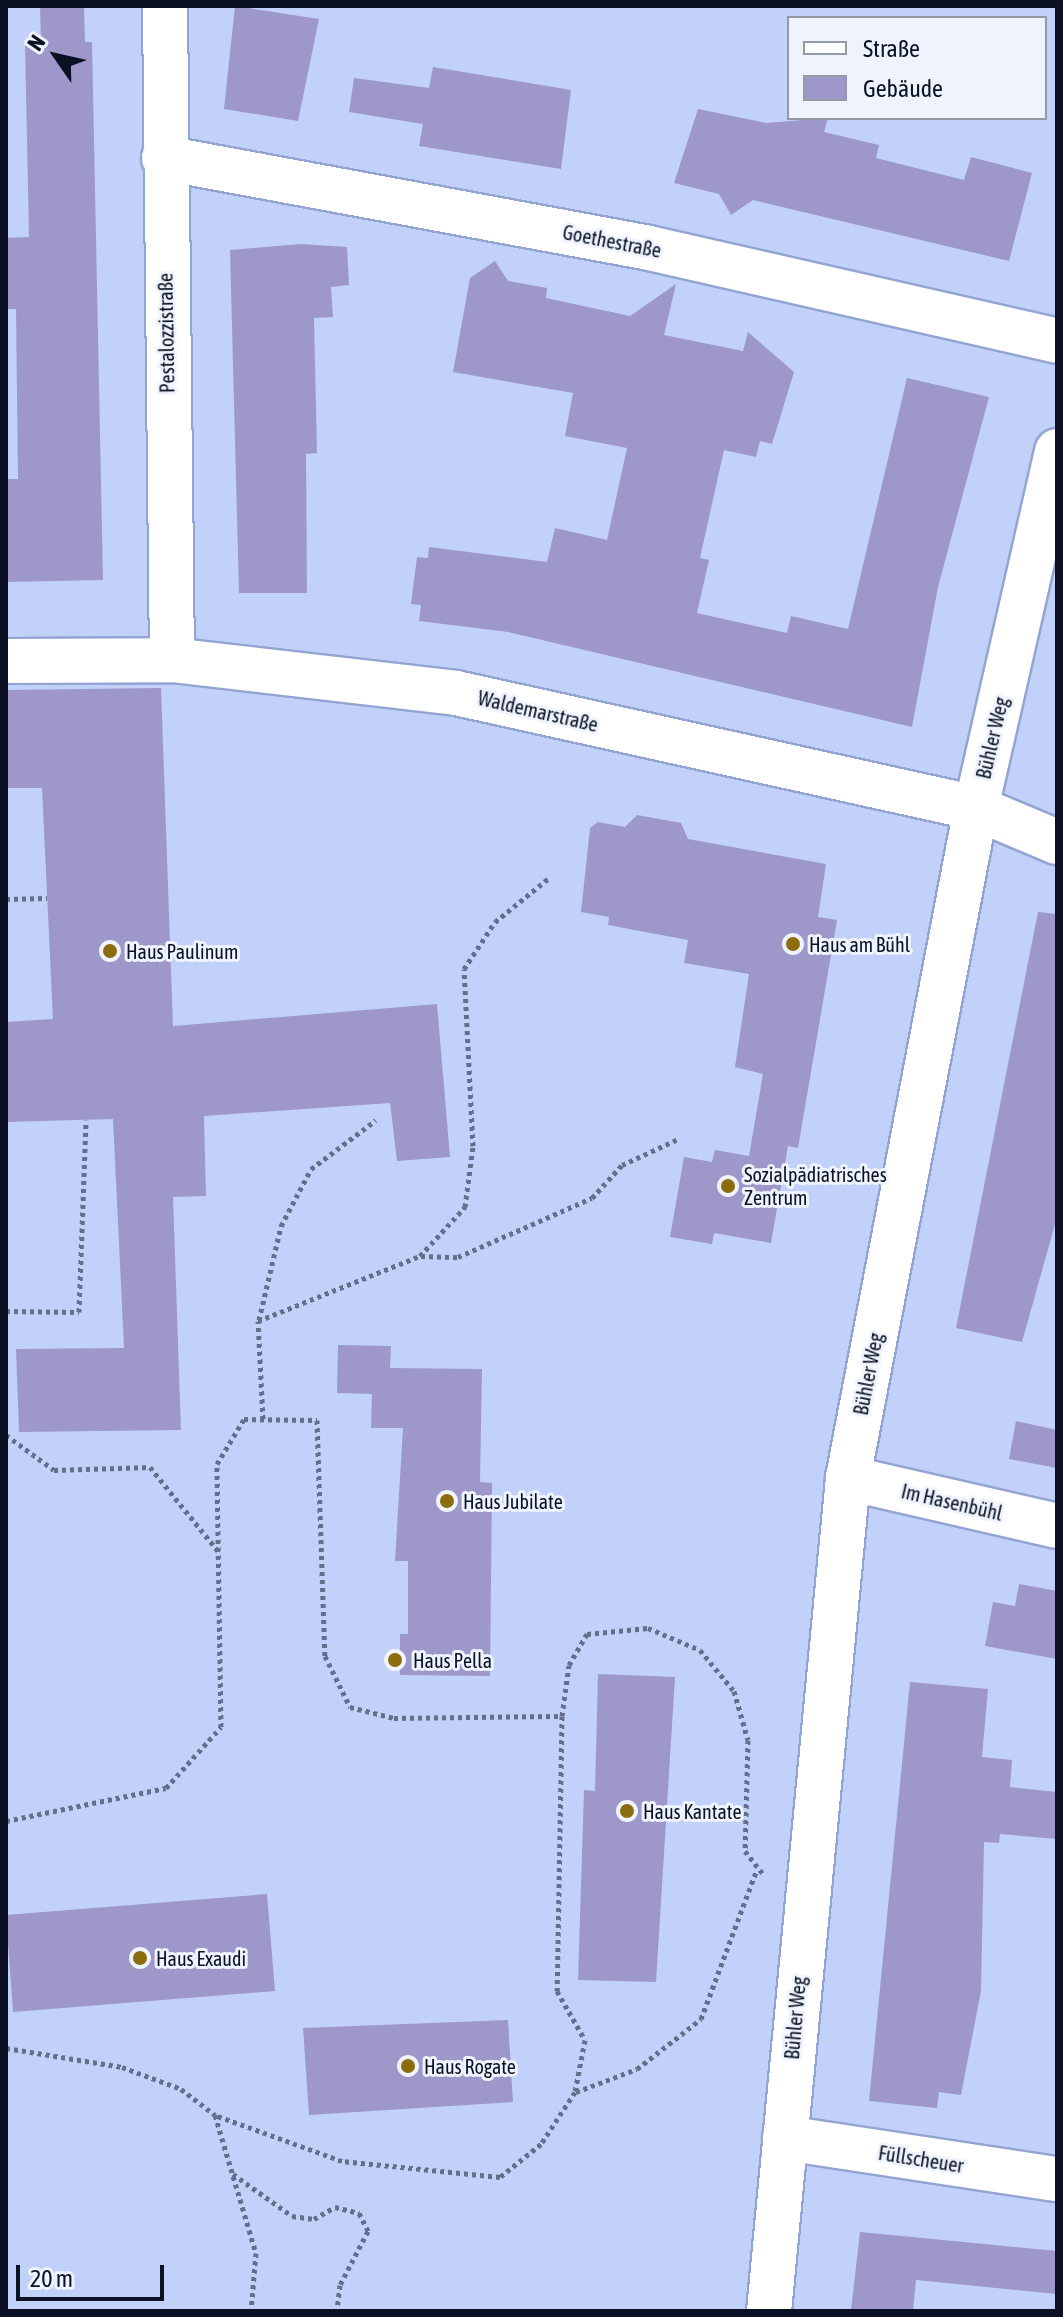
<!DOCTYPE html>
<html>
<head>
<meta charset="utf-8">
<style>
	body { margin:0 }
	#map { position:relative; width:1063px; height:2317px; overflow:hidden; background:#c2d1f9; font-family:"Asap Condensed",sans-serif }
	div>[style] { position:absolute }
	[style*='--x'] { left:calc(var(--x)*1px); top:calc(var(--y)*1px); width:calc(var(--w)*1px); rotate:calc(var(--a)*1deg) }
	.building>* { inset:0; background:#9d98c9 }
	.path>* { height:5px; margin-top:-2.5px; transform-origin:0; background:repeating-linear-gradient(90deg,#656f8b 0 4px,transparent 0 8px) }
	.roads { filter:drop-shadow(2px 0 #93a4d3) drop-shadow(-2px 0 #93a4d3) drop-shadow(0 2px #93a4d3) drop-shadow(0 -2px #93a4d3) }
	.minor>* { height:44px; margin:-22px; padding:0 22px; transform-origin:22px; border-radius:22px; background:#fff }
	.dots>* { width:22px; height:22px; translate:-50% -50%; box-sizing:border-box; border:4px solid #eff3fd; border-radius:50% }
	span { translate:-50% -50%; white-space:nowrap; text-align:center; line-height:1.15; -webkit-text-stroke:6px #eff3fd; paint-order:stroke }
	.street-label { font-size:20px; color:#0b1122 }
	.poi-label { font-size:20px; color:#0b1122 }
	.left { translate:0 -50%; text-align:left }
	.frame { position:absolute; inset:0; border:8px solid #0b1122; pointer-events:none }
	.legend { position:absolute; left:787px; top:16px; width:260px; height:104px; box-sizing:border-box; background:#eff3fd; border:2px solid #9499a5; margin:0; padding:10px 14px; list-style:none; font-size:24px; color:#0b1122 }
	.legend li { display:flex; align-items:center; gap:16px; height:40px }
	.legend b { width:40px; border:2px solid #9499a5 }
	.north { position:absolute; left:16px; top:16px; width:80px; height:80px; -webkit-text-stroke:6px #eff3fd; paint-order:stroke; rotate:304deg; font-size:22px; font-weight:700; line-height:32px; text-align:center; color:#0b1122 }
	.north::after { content:''; display:block; margin:auto; width:28px; height:36px; background:#0b1122; clip-path:polygon(50% 0,100% 100%,50% 72%,0 100%) }
	.scale { position:absolute; left:16px; top:2265px; width:148px; height:36px; box-sizing:border-box; border:4px solid #0b1122; border-top:0; padding-left:10px; font-size:24px; line-height:28px; white-space:nowrap; color:#0b1122; -webkit-text-stroke:6px #eff3fd; paint-order:stroke }
</style>
</head>
<body>
<div id="map">
	<div class="building">
		<i style="clip-path:polygon(40px 6px,84px 6px,85px 42px,92px 42px,103px 580px,6px 582px,6px 479px,18px 479px,16px 309px,6px 309px,6px 238px,29px 237px,25px 43px,41px 43px)"></i>
		<i style="clip-path:polygon(235px 6px,319px 19px,298px 121px,224px 109px)"></i>
		<i style="clip-path:polygon(433px 67px,571px 90px,561px 169px,419px 146px,423px 124px,349px 112px,354px 78px,429px 88px)"></i>
		<i style="clip-path:polygon(698px 109px,766px 123px,828px 118px,824px 132px,879px 145px,876px 158px,964px 180px,971px 157px,1032px 173px,1009px 261px,753px 200px,731px 215px,719px 194px,674px 183px)"></i>
		<i style="clip-path:polygon(301px 244px,347px 247px,349px 285px,331px 287px,333px 317px,314px 318px,317px 453px,306px 454px,307px 593px,239px 593px,230px 250px)"></i>
		<i style="clip-path:polygon(495px 261px,508px 281px,547px 288px,546px 298px,630px 316px,676px 284px,664px 335px,743px 351px,748px 332px,794px 372px,772px 444px,760px 441px,756px 457px,724px 450px,700px 558px,709px 560px,697px 613px,787px 633px,791px 616px,848px 629px,907px 378px,989px 397px,938px 587px,912px 727px,508px 632px,419px 621px,421px 605px,411px 604px,417px 557px,428px 558px,429px 547px,547px 562px,555px 528px,607px 540px,627px 448px,565px 436px,573px 393px,453px 372px,470px 278px)"></i>
		<i style="clip-path:polygon(161px 688px,173px 1026px,437px 1004px,450px 1157px,397px 1161px,390px 1103px,204px 1116px,206px 1196px,173px 1197px,181px 1430px,19px 1432px,16px 1349px,124px 1348px,113px 1119px,6px 1122px,6px 1022px,53px 1019px,42px 788px,6px 788px,6px 690px)"></i>
		<i style="clip-path:polygon(637px 815px,681px 823px,688px 839px,826px 864px,818px 917px,837px 920px,798px 1148px,788px 1146px,771px 1243px,714px 1233px,712px 1244px,670px 1237px,684px 1157px,712px 1162px,715px 1150px,749px 1156px,763px 1074px,735px 1067px,749px 974px,684px 963px,688px 940px,608px 925px,609px 917px,581px 912px,590px 828px,598px 822px,625px 827px)"></i>
		<i style="clip-path:polygon(1038px 912px,1057px 914px,1057px 1217px,1022px 1342px,956px 1328px)"></i>
		<i style="clip-path:polygon(338px 1345px,391px 1346px,390px 1368px,482px 1369px,480px 1482px,492px 1483px,490px 1676px,400px 1675px,400px 1634px,408px 1634px,408px 1561px,395px 1561px,403px 1428px,371px 1428px,372px 1394px,337px 1393px)"></i>
		<i style="clip-path:polygon(1016px 1421px,1057px 1430px,1057px 1468px,1009px 1459px)"></i>
		<i style="clip-path:polygon(1019px 1584px,1057px 1591px,1057px 1659px,985px 1646px,993px 1602px,1015px 1606px)"></i>
		<i style="clip-path:polygon(598px 1674px,675px 1677px,656px 1982px,578px 1980px,584px 1790px,595px 1791px)"></i>
		<i style="clip-path:polygon(910px 1682px,988px 1689px,982px 1757px,1012px 1760px,1010px 1787px,1057px 1792px,1057px 1839px,1000px 1834px,999px 1843px,984px 1842px,981px 1991px,961px 2095px,939px 2092px,937px 2108px,869px 2101px)"></i>
		<i style="clip-path:polygon(267px 1894px,275px 1991px,13px 2012px,6px 1915px)"></i>
		<i style="clip-path:polygon(508px 2020px,513px 2102px,309px 2115px,303px 2028px)"></i>
		<i style="clip-path:polygon(860px 2232px,1057px 2251px,1057px 2294px,916px 2280px,913px 2311px,851px 2311px)"></i>
	</div>
	<div class="path">
		<i style="--x:6;--y:899;--w:41;--a:-1.4"></i>
		<i style="--x:421;--y:1256;--w:37;--a:2"></i>
		<i style="--x:458;--y:1257;--w:146;--a:-23.8"></i>
		<i style="--x:592;--y:1198;--w:45;--a:-47.7"></i>
		<i style="--x:622;--y:1165;--w:62;--a:-24.9"></i>
		<i style="--x:6;--y:1311;--w:73;--a:0.8"></i>
		<i style="--x:79;--y:1312;--w:192;--a:-87.9"></i>
		<i style="--x:259;--y:1320;--w:97;--a:-76.8"></i>
		<i style="--x:281;--y:1226;--w:64;--a:-62.2"></i>
		<i style="--x:311;--y:1169;--w:81;--a:-37"></i>
		<i style="--x:263;--y:1419;--w:98;--a:-92.9"></i>
		<i style="--x:258;--y:1321;--w:175;--a:-21.9"></i>
		<i style="--x:420;--y:1256;--w:67;--a:-47.4"></i>
		<i style="--x:465;--y:1207;--w:62;--a:-82.5"></i>
		<i style="--x:473;--y:1146;--w:177;--a:-92.9"></i>
		<i style="--x:464;--y:969;--w:56;--a:-56.6"></i>
		<i style="--x:495;--y:922;--w:70;--a:-39.2"></i>
		<i style="--x:6;--y:1435;--w:59;--a:36.1"></i>
		<i style="--x:54;--y:1470;--w:96;--a:-1.8"></i>
		<i style="--x:150;--y:1467;--w:108;--a:51"></i>
		<i style="--x:562;--y:1716;--w:51;--a:-82.2"></i>
		<i style="--x:569;--y:1665;--w:36;--a:-60"></i>
		<i style="--x:587;--y:1634;--w:61;--a:-5.6"></i>
		<i style="--x:648;--y:1628;--w:56;--a:22.9"></i>
		<i style="--x:700;--y:1650;--w:53;--a:50.3"></i>
		<i style="--x:734;--y:1691;--w:51;--a:74.1"></i>
		<i style="--x:748;--y:1740;--w:111;--a:91.5"></i>
		<i style="--x:745;--y:1851;--w:28;--a:52"></i>
		<i style="--x:6;--y:1821;--w:163;--a:-11.7"></i>
		<i style="--x:166;--y:1788;--w:82;--a:-48"></i>
		<i style="--x:221;--y:1727;--w:263;--a:-90.9"></i>
		<i style="--x:217;--y:1464;--w:52;--a:-59"></i>
		<i style="--x:244;--y:1419;--w:73;--a:0.8"></i>
		<i style="--x:317;--y:1420;--w:236;--a:88.1"></i>
		<i style="--x:325;--y:1656;--w:57;--a:63.9"></i>
		<i style="--x:350;--y:1707;--w:45;--a:14"></i>
		<i style="--x:394;--y:1718;--w:168;--a:-0.7"></i>
		<i style="--x:562;--y:1716;--w:275;--a:91"></i>
		<i style="--x:557;--y:1991;--w:56;--a:60.3"></i>
		<i style="--x:585;--y:2040;--w:53;--a:100.9"></i>
		<i style="--x:575;--y:2092;--w:62;--a:123.2"></i>
		<i style="--x:541;--y:2144;--w:53;--a:141.2"></i>
		<i style="--x:500;--y:2177;--w:159;--a:-174.2"></i>
		<i style="--x:342;--y:2161;--w:135;--a:-160.1"></i>
		<i style="--x:215;--y:2115;--w:144;--a:73.5"></i>
		<i style="--x:256;--y:2253;--w:58;--a:94.9"></i>
		<i style="--x:6;--y:2048;--w:118;--a:9.3"></i>
		<i style="--x:122;--y:2067;--w:63;--a:20.4"></i>
		<i style="--x:181;--y:2089;--w:43;--a:37.4"></i>
		<i style="--x:576;--y:2092;--w:65;--a:-20.7"></i>
		<i style="--x:637;--y:2069;--w:81;--a:-38"></i>
		<i style="--x:701;--y:2019;--w:157;--a:-69.5"></i>
		<i style="--x:233;--y:2174;--w:72;--a:35.4"></i>
		<i style="--x:292;--y:2216;--w:22;--a:8"></i>
		<i style="--x:314;--y:2219;--w:24;--a:-30"></i>
		<i style="--x:335;--y:2207;--w:25;--a:14"></i>
		<i style="--x:359;--y:2213;--w:20;--a:63"></i>
		<i style="--x:368;--y:2231;--w:61;--a:117.4"></i>
		<i style="--x:340;--y:2285;--w:26;--a:97"></i>
	</div>
	<div class="roads">
		<div class="minor">
			<i style="--x:165;--y:6;--w:654;--a:89.39"></i>
			<i style="--x:164;--y:158;--w:493;--a:10.5"></i>
			<i style="--x:649;--y:248;--w:418;--a:12.8"></i>
			<i style="--x:6;--y:661;--w:166;--a:-0.3"></i>
			<i style="--x:172;--y:660;--w:286;--a:6.6"></i>
			<i style="--x:456;--y:693;--w:533;--a:12.47"></i>
			<i style="--x:976;--y:808;--w:88;--a:22.8"></i>
			<i style="--x:848;--y:1478;--w:214;--a:12.9"></i>
			<i style="--x:785;--y:2138;--w:275;--a:8.6"></i>
			<i style="--x:769;--y:2311;--w:837;--a:-84.58"></i>
			<i style="--x:848;--y:1478;--w:682;--a:-79.18"></i>
			<i style="--x:976;--y:808;--w:366;--a:-77.2"></i>
		</div>
	</div>
	<div class="dots">
		<i style="left:793px;top:944px;background:#8b6d0e"></i>
		<i style="left:110px;top:951px;background:#8b6d0e"></i>
		<i style="left:728px;top:1186px;background:#8b6d0e"></i>
		<i style="left:447px;top:1501px;background:#8b6d0e"></i>
		<i style="left:395px;top:1660px;background:#8b6d0e"></i>
		<i style="left:627px;top:1811px;background:#8b6d0e"></i>
		<i style="left:140px;top:1958px;background:#8b6d0e"></i>
		<i style="left:408px;top:2066px;background:#8b6d0e"></i>
	</div>
	<div class="street-label">
		<span style="left:612px;top:241px;rotate:11deg">Goethestraße</span>
		<span style="left:166px;top:333px;rotate:-91deg">Pestalozzistraße</span>
		<span style="left:538px;top:711px;rotate:13deg">Waldemarstraße</span>
		<span style="left:992px;top:738px;rotate:-77deg">Bühler Weg</span>
		<span style="left:868px;top:1374px;rotate:-79deg">Bühler Weg</span>
		<span style="left:952px;top:1502px;rotate:13deg">Im Hasenbühl</span>
		<span style="left:795px;top:2018px;rotate:-85deg">Bühler Weg</span>
		<span style="left:921px;top:2159px;rotate:9deg">Füllscheuer</span>
	</div>
	<div class="poi-label">
		<span class="left" style="left:809px;top:944px">Haus am Bühl</span>
		<span class="left" style="left:126px;top:951px">Haus Paulinum</span>
		<span class="left" style="left:744px;top:1186px">Sozialpädiatrisches<br>Zentrum</span>
		<span class="left" style="left:463px;top:1501px">Haus Jubilate</span>
		<span class="left" style="left:413px;top:1660px">Haus Pella</span>
		<span class="left" style="left:643px;top:1811px">Haus Kantate</span>
		<span class="left" style="left:156px;top:1958px">Haus Exaudi</span>
		<span class="left" style="left:424px;top:2066px">Haus Rogate</span>
	</div>
	<div class="frame"></div>
	<ul class="legend">
	<li><b style="height:10px;background:#fff"></b>Straße</li>
	<li><b style="height:22px;background:#9d98c9"></b>Gebäude</li>
	</ul>
	<div class="north">N</div>
	<div class="scale">20 m</div>
</div>
</body>
</html>
